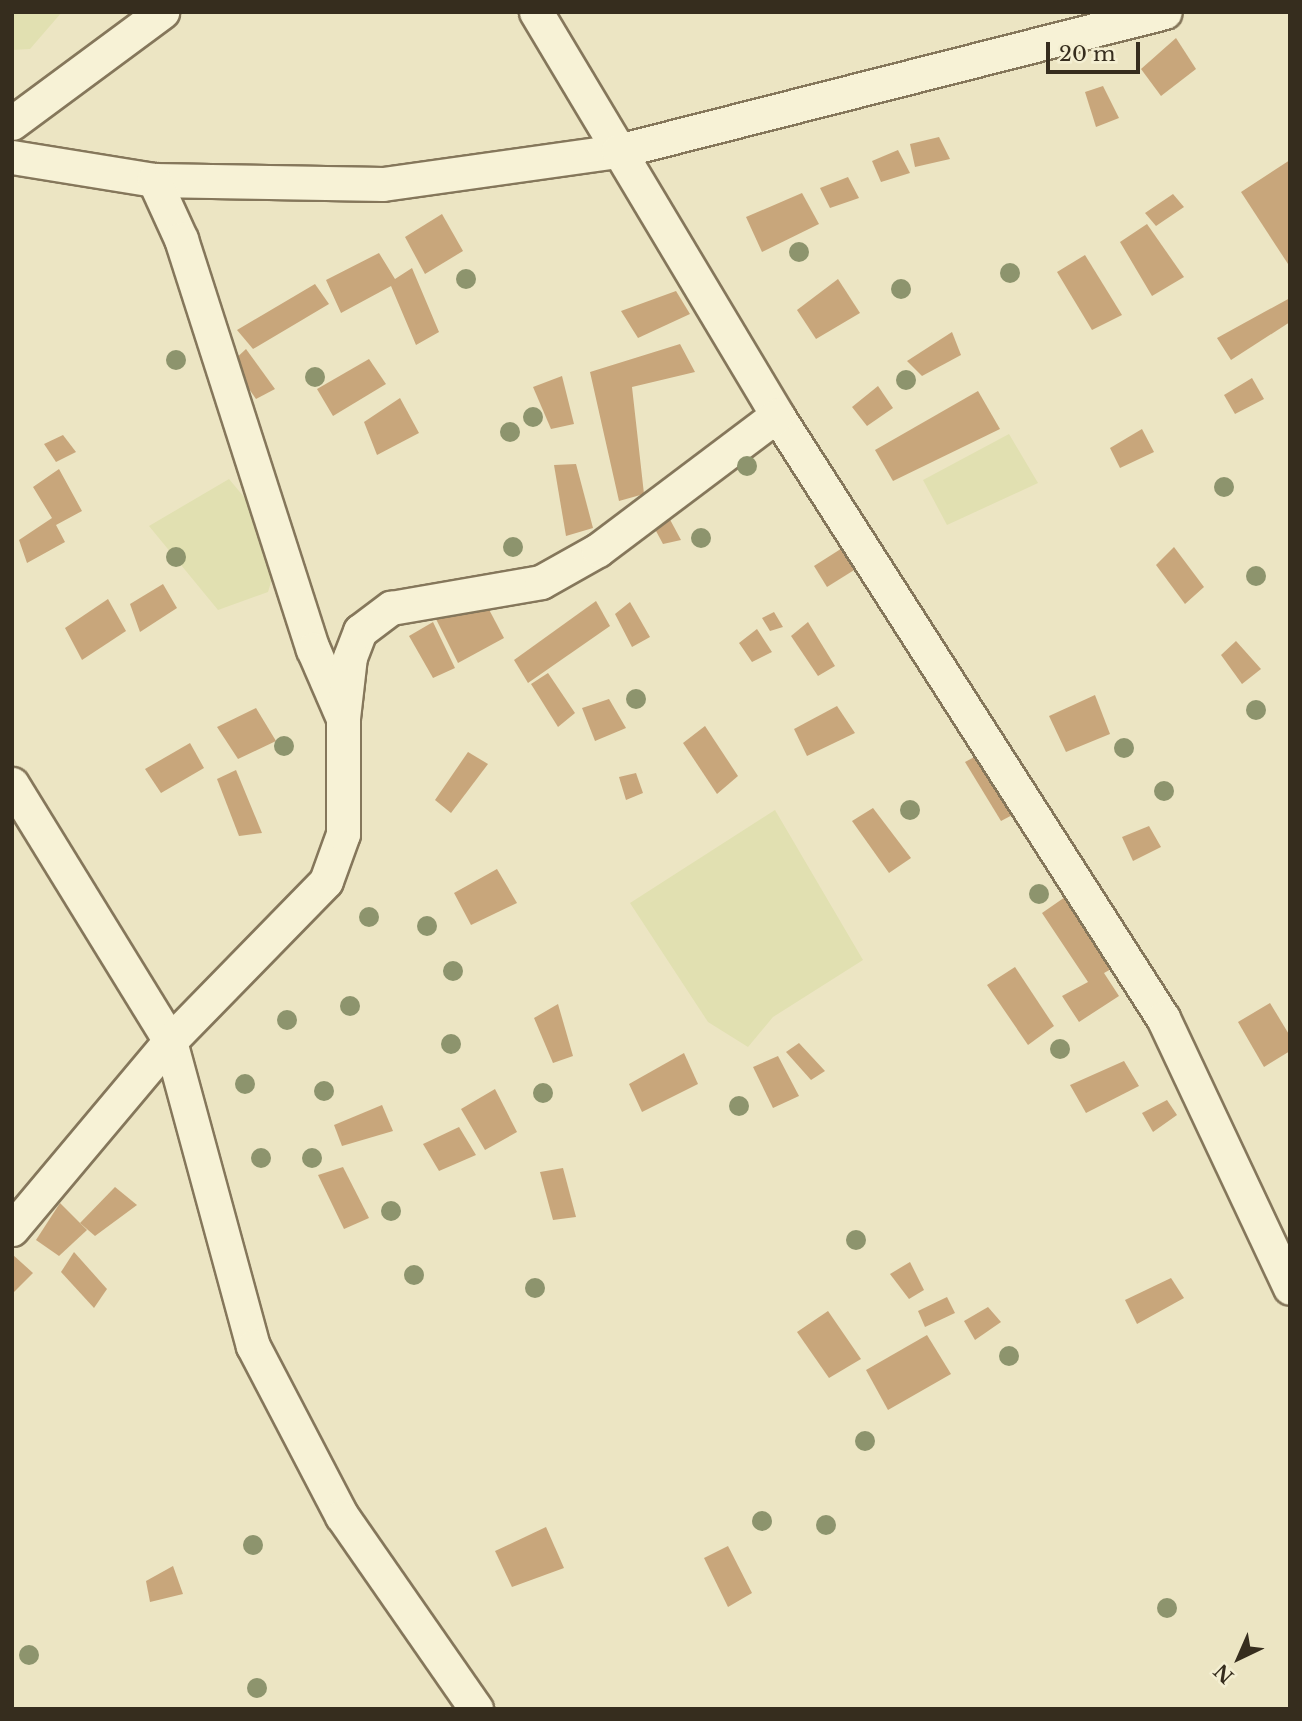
<!DOCTYPE html>
<html>
<head>
<meta charset="utf-8">
<style>
	body { margin:0 }
	#map { position:relative; width:1302px; height:1721px; overflow:hidden; background:#ece5c3; font-family:"Libre Baskerville",serif }
	div>[style] { position:absolute }
	[style*='--x'] { left:calc(var(--x)*1px); top:calc(var(--y)*1px); width:calc(var(--w)*1px); rotate:calc(var(--a)*1deg) }
	.farmland>* { inset:0; background:#e1e0b1 }
	.building>* { inset:0; background:#c8a67b }
	.roads { filter:drop-shadow(2px 0 #85775b) drop-shadow(-2px 0 #85775b) drop-shadow(0 2px #85775b) drop-shadow(0 -2px #85775b) }
	.street>* { height:33px; margin:-16.5px; padding:0 16.5px; transform-origin:16.5px; border-radius:16.5px; background:#f7f2d6 }
	.trees>* { width:20px; height:20px; margin:-10px; border-radius:50%; background:#8d946d }
	span { translate:-50% -50%; white-space:nowrap; text-align:center; line-height:1.15; -webkit-text-stroke:7px #f4efd2; paint-order:stroke }
	.frame { position:absolute; inset:0; border:14px solid #362d1e; pointer-events:none }
	.north { position:absolute; left:1204px; top:1623px; width:70px; height:70px; -webkit-text-stroke:5px #f4efd2; paint-order:stroke; rotate:224deg; font-size:19px; font-weight:700; line-height:28px; text-align:center; color:#362d1e }
	.north::after { content:''; display:block; margin:auto; width:24px; height:32px; background:#362d1e; clip-path:polygon(50% 0,100% 100%,50% 72%,0 100%) }
	.scale { position:absolute; left:1046px; top:42px; width:94px; height:32px; box-sizing:border-box; border:4px solid #362d1e; border-top:0; padding-left:9px; font-size:21px; line-height:24px; white-space:nowrap; color:#362d1e; -webkit-text-stroke:5px #f4efd2; paint-order:stroke }
</style>
</head>
<body>
<div id="map">
	<div class="farmland">
		<i style="clip-path:polygon(12px 12px,62px 12px,30px 49px,12px 50px)"></i>
		<i style="clip-path:polygon(1009px 434px,1038px 483px,947px 525px,923px 480px)"></i>
		<i style="clip-path:polygon(229px 479px,264px 521px,279px 555px,268px 592px,218px 610px,149px 526px)"></i>
		<i style="clip-path:polygon(775px 810px,863px 960px,773px 1017px,748px 1047px,708px 1022px,630px 903px)"></i>
	</div>
	<div class="building">
		<i style="clip-path:polygon(1176px 38px,1196px 69px,1161px 96px,1141px 69px)"></i>
		<i style="clip-path:polygon(1103px 86px,1119px 118px,1096px 127px,1085px 92px)"></i>
		<i style="clip-path:polygon(939px 137px,950px 159px,915px 167px,910px 144px)"></i>
		<i style="clip-path:polygon(898px 150px,910px 173px,881px 182px,872px 161px)"></i>
		<i style="clip-path:polygon(1290px 160px,1290px 267px,1241px 192px)"></i>
		<i style="clip-path:polygon(848px 177px,859px 198px,830px 208px,820px 188px)"></i>
		<i style="clip-path:polygon(802px 193px,819px 224px,762px 252px,746px 217px)"></i>
		<i style="clip-path:polygon(1173px 194px,1184px 207px,1156px 226px,1145px 213px)"></i>
		<i style="clip-path:polygon(442px 214px,463px 251px,425px 274px,405px 237px)"></i>
		<i style="clip-path:polygon(1147px 224px,1184px 277px,1152px 296px,1120px 242px)"></i>
		<i style="clip-path:polygon(379px 253px,395px 279px,412px 268px,439px 332px,416px 345px,391px 286px,341px 313px,326px 280px)"></i>
		<i style="clip-path:polygon(1085px 255px,1122px 315px,1092px 330px,1057px 272px)"></i>
		<i style="clip-path:polygon(838px 279px,860px 313px,816px 339px,797px 310px)"></i>
		<i style="clip-path:polygon(315px 284px,329px 304px,253px 349px,237px 330px)"></i>
		<i style="clip-path:polygon(676px 291px,690px 314px,638px 338px,621px 311px)"></i>
		<i style="clip-path:polygon(1290px 298px,1290px 322px,1231px 360px,1217px 338px)"></i>
		<i style="clip-path:polygon(952px 332px,961px 355px,922px 376px,907px 361px)"></i>
		<i style="clip-path:polygon(680px 344px,695px 372px,632px 387px,644px 494px,619px 501px,590px 372px)"></i>
		<i style="clip-path:polygon(246px 349px,275px 389px,256px 399px,231px 363px)"></i>
		<i style="clip-path:polygon(369px 359px,386px 384px,333px 416px,317px 389px)"></i>
		<i style="clip-path:polygon(562px 376px,574px 424px,551px 429px,533px 387px)"></i>
		<i style="clip-path:polygon(1252px 378px,1264px 399px,1235px 414px,1224px 395px)"></i>
		<i style="clip-path:polygon(878px 386px,893px 408px,867px 426px,852px 407px)"></i>
		<i style="clip-path:polygon(978px 391px,1000px 429px,893px 481px,875px 450px)"></i>
		<i style="clip-path:polygon(400px 398px,419px 433px,377px 455px,364px 422px)"></i>
		<i style="clip-path:polygon(1142px 429px,1154px 452px,1120px 468px,1110px 448px)"></i>
		<i style="clip-path:polygon(63px 435px,76px 452px,56px 462px,44px 444px)"></i>
		<i style="clip-path:polygon(576px 464px,593px 528px,566px 536px,554px 465px)"></i>
		<i style="clip-path:polygon(59px 469px,82px 511px,56px 525px,65px 542px,27px 563px,19px 540px,52px 518px,33px 487px)"></i>
		<i style="clip-path:polygon(667px 514px,681px 540px,663px 544px,649px 518px)"></i>
		<i style="clip-path:polygon(847px 545px,859px 567px,827px 587px,814px 566px)"></i>
		<i style="clip-path:polygon(1174px 547px,1204px 587px,1185px 604px,1156px 565px)"></i>
		<i style="clip-path:polygon(163px 584px,177px 608px,140px 632px,130px 604px)"></i>
		<i style="clip-path:polygon(108px 599px,126px 631px,82px 660px,65px 628px)"></i>
		<i style="clip-path:polygon(484px 600px,504px 638px,458px 663px,436px 619px)"></i>
		<i style="clip-path:polygon(596px 601px,610px 626px,528px 683px,514px 660px)"></i>
		<i style="clip-path:polygon(630px 602px,650px 637px,632px 647px,615px 614px)"></i>
		<i style="clip-path:polygon(774px 612px,783px 627px,770px 631px,762px 618px)"></i>
		<i style="clip-path:polygon(433px 622px,455px 668px,433px 678px,409px 636px)"></i>
		<i style="clip-path:polygon(808px 622px,835px 666px,818px 676px,791px 636px)"></i>
		<i style="clip-path:polygon(757px 629px,772px 652px,752px 662px,739px 643px)"></i>
		<i style="clip-path:polygon(1236px 641px,1261px 669px,1242px 684px,1221px 655px)"></i>
		<i style="clip-path:polygon(548px 673px,575px 713px,558px 727px,531px 684px)"></i>
		<i style="clip-path:polygon(1095px 695px,1110px 734px,1066px 752px,1049px 716px)"></i>
		<i style="clip-path:polygon(609px 699px,626px 728px,595px 741px,582px 708px)"></i>
		<i style="clip-path:polygon(837px 706px,855px 733px,807px 756px,794px 729px)"></i>
		<i style="clip-path:polygon(256px 708px,276px 741px,238px 759px,217px 727px)"></i>
		<i style="clip-path:polygon(705px 726px,738px 776px,717px 794px,683px 743px)"></i>
		<i style="clip-path:polygon(190px 743px,204px 768px,161px 793px,145px 769px)"></i>
		<i style="clip-path:polygon(468px 752px,488px 764px,451px 813px,435px 800px)"></i>
		<i style="clip-path:polygon(980px 754px,1020px 811px,1001px 821px,965px 762px)"></i>
		<i style="clip-path:polygon(236px 770px,262px 833px,239px 836px,217px 779px)"></i>
		<i style="clip-path:polygon(636px 773px,643px 793px,626px 800px,619px 777px)"></i>
		<i style="clip-path:polygon(873px 808px,911px 858px,889px 873px,852px 821px)"></i>
		<i style="clip-path:polygon(1149px 826px,1161px 847px,1133px 861px,1122px 837px)"></i>
		<i style="clip-path:polygon(497px 869px,517px 903px,471px 925px,454px 893px)"></i>
		<i style="clip-path:polygon(1068px 895px,1113px 968px,1104px 973px,1119px 996px,1079px 1022px,1062px 996px,1088px 982px,1042px 913px)"></i>
		<i style="clip-path:polygon(1015px 967px,1054px 1026px,1028px 1045px,987px 985px)"></i>
		<i style="clip-path:polygon(1270px 1003px,1290px 1036px,1290px 1051px,1264px 1067px,1238px 1022px)"></i>
		<i style="clip-path:polygon(558px 1004px,573px 1056px,553px 1063px,534px 1018px)"></i>
		<i style="clip-path:polygon(799px 1043px,825px 1071px,811px 1080px,786px 1052px)"></i>
		<i style="clip-path:polygon(684px 1053px,698px 1084px,642px 1112px,629px 1084px)"></i>
		<i style="clip-path:polygon(778px 1056px,799px 1096px,773px 1108px,753px 1067px)"></i>
		<i style="clip-path:polygon(1124px 1061px,1139px 1086px,1086px 1113px,1070px 1085px)"></i>
		<i style="clip-path:polygon(495px 1089px,517px 1132px,485px 1150px,461px 1109px)"></i>
		<i style="clip-path:polygon(1167px 1100px,1177px 1115px,1153px 1132px,1142px 1113px)"></i>
		<i style="clip-path:polygon(382px 1105px,393px 1131px,342px 1146px,334px 1125px)"></i>
		<i style="clip-path:polygon(459px 1127px,476px 1155px,439px 1171px,423px 1144px)"></i>
		<i style="clip-path:polygon(343px 1167px,369px 1218px,344px 1229px,318px 1175px)"></i>
		<i style="clip-path:polygon(563px 1168px,576px 1217px,553px 1220px,540px 1172px)"></i>
		<i style="clip-path:polygon(115px 1187px,137px 1205px,95px 1236px,80px 1223px)"></i>
		<i style="clip-path:polygon(60px 1203px,87px 1230px,59px 1256px,36px 1240px)"></i>
		<i style="clip-path:polygon(74px 1252px,107px 1289px,94px 1308px,61px 1272px)"></i>
		<i style="clip-path:polygon(12px 1254px,33px 1273px,14px 1292px,12px 1290px)"></i>
		<i style="clip-path:polygon(910px 1262px,924px 1290px,909px 1299px,890px 1274px)"></i>
		<i style="clip-path:polygon(1171px 1278px,1184px 1298px,1137px 1324px,1125px 1300px)"></i>
		<i style="clip-path:polygon(947px 1297px,955px 1313px,925px 1327px,918px 1311px)"></i>
		<i style="clip-path:polygon(988px 1307px,1001px 1322px,975px 1340px,964px 1321px)"></i>
		<i style="clip-path:polygon(828px 1311px,861px 1359px,829px 1378px,797px 1332px)"></i>
		<i style="clip-path:polygon(927px 1335px,951px 1374px,888px 1410px,866px 1370px)"></i>
		<i style="clip-path:polygon(546px 1527px,564px 1568px,512px 1587px,495px 1551px)"></i>
		<i style="clip-path:polygon(728px 1546px,752px 1593px,728px 1607px,704px 1558px)"></i>
		<i style="clip-path:polygon(173px 1566px,183px 1594px,150px 1602px,146px 1581px)"></i>
	</div>
	<div class="roads">
		<div class="street">
			<i style="--x:536;--y:12;--w:470;--a:59.1"></i>
			<i style="--x:777;--y:415;--w:716;--a:57.38"></i>
			<i style="--x:1163;--y:1018;--w:298;--a:64.8"></i>
			<i style="--x:12;--y:123;--w:187;--a:-36.5"></i>
			<i style="--x:12;--y:157;--w:144;--a:9.2"></i>
			<i style="--x:154;--y:180;--w:229;--a:1"></i>
			<i style="--x:383;--y:184;--w:237;--a:-8"></i>
			<i style="--x:618;--y:151;--w:564;--a:-14.26"></i>
			<i style="--x:154;--y:180;--w:65;--a:65.4"></i>
			<i style="--x:181;--y:239;--w:431;--a:72.2"></i>
			<i style="--x:313;--y:649;--w:73;--a:66.6"></i>
			<i style="--x:12;--y:784;--w:302;--a:58.4"></i>
			<i style="--x:170;--y:1041;--w:316;--a:74.8"></i>
			<i style="--x:253;--y:1346;--w:192;--a:62.4"></i>
			<i style="--x:342;--y:1516;--w:235;--a:55.2"></i>
			<i style="--x:12;--y:1229;--w:246;--a:-50"></i>
			<i style="--x:170;--y:1041;--w:223;--a:-45.7"></i>
			<i style="--x:326;--y:881;--w:50;--a:-70.1"></i>
			<i style="--x:343;--y:834;--w:116;--a:-90"></i>
			<i style="--x:343;--y:718;--w:61;--a:-83.5"></i>
			<i style="--x:350;--y:657;--w:28;--a:-69"></i>
			<i style="--x:360;--y:631;--w:39;--a:-37"></i>
			<i style="--x:391;--y:608;--w:152;--a:-9.8"></i>
			<i style="--x:541;--y:582;--w:65;--a:-29.3"></i>
			<i style="--x:598;--y:550;--w:224;--a:-37"></i>
		</div>
	</div>
	<div class="trees">
		<i style="left:799px;top:252px"></i>
		<i style="left:1010px;top:273px"></i>
		<i style="left:466px;top:279px"></i>
		<i style="left:901px;top:289px"></i>
		<i style="left:176px;top:360px"></i>
		<i style="left:315px;top:377px"></i>
		<i style="left:906px;top:380px"></i>
		<i style="left:533px;top:417px"></i>
		<i style="left:510px;top:432px"></i>
		<i style="left:747px;top:466px"></i>
		<i style="left:1224px;top:487px"></i>
		<i style="left:701px;top:538px"></i>
		<i style="left:513px;top:547px"></i>
		<i style="left:176px;top:557px"></i>
		<i style="left:1256px;top:576px"></i>
		<i style="left:636px;top:699px"></i>
		<i style="left:1256px;top:710px"></i>
		<i style="left:284px;top:746px"></i>
		<i style="left:1124px;top:748px"></i>
		<i style="left:1164px;top:791px"></i>
		<i style="left:910px;top:810px"></i>
		<i style="left:1039px;top:894px"></i>
		<i style="left:369px;top:917px"></i>
		<i style="left:427px;top:926px"></i>
		<i style="left:453px;top:971px"></i>
		<i style="left:350px;top:1006px"></i>
		<i style="left:287px;top:1020px"></i>
		<i style="left:451px;top:1044px"></i>
		<i style="left:1060px;top:1049px"></i>
		<i style="left:245px;top:1084px"></i>
		<i style="left:324px;top:1091px"></i>
		<i style="left:543px;top:1093px"></i>
		<i style="left:739px;top:1106px"></i>
		<i style="left:261px;top:1158px"></i>
		<i style="left:312px;top:1158px"></i>
		<i style="left:391px;top:1211px"></i>
		<i style="left:856px;top:1240px"></i>
		<i style="left:414px;top:1275px"></i>
		<i style="left:535px;top:1288px"></i>
		<i style="left:1009px;top:1356px"></i>
		<i style="left:865px;top:1441px"></i>
		<i style="left:762px;top:1521px"></i>
		<i style="left:826px;top:1525px"></i>
		<i style="left:253px;top:1545px"></i>
		<i style="left:1167px;top:1608px"></i>
		<i style="left:29px;top:1655px"></i>
		<i style="left:257px;top:1688px"></i>
	</div>
	<div class="frame"></div>
	<div class="north">N</div>
	<div class="scale">20 m</div>
</div>
</body>
</html>
